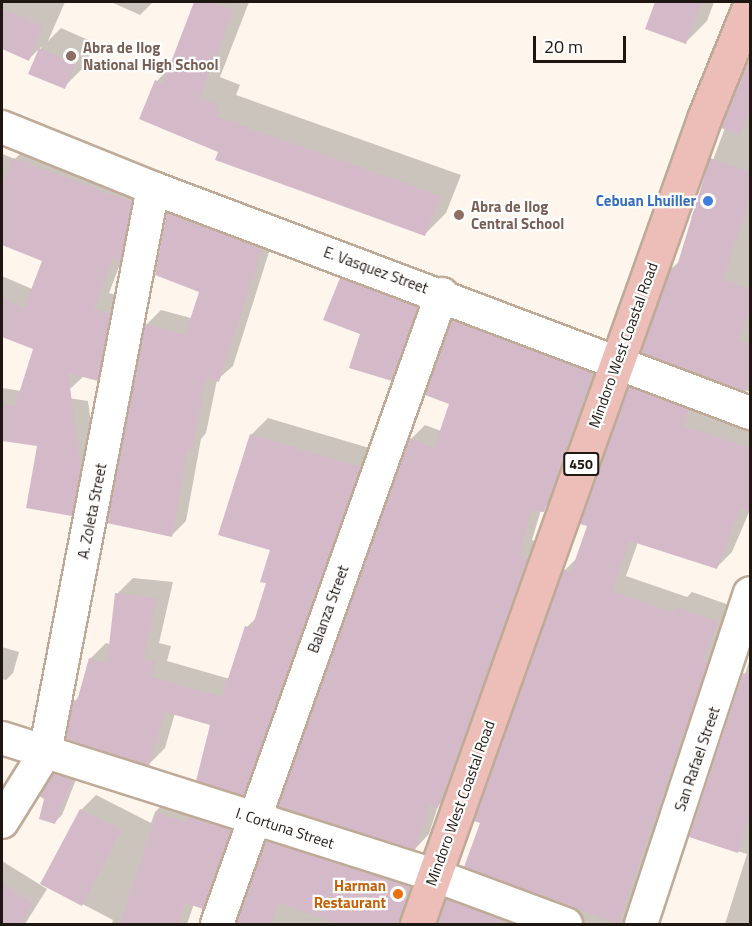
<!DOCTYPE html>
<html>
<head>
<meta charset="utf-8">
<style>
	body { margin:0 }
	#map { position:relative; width:752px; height:926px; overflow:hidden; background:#fef5ed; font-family:"Titillium Web",sans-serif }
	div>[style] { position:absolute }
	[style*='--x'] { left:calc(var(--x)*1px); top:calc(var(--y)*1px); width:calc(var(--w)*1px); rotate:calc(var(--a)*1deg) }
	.shadow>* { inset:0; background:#0003 }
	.building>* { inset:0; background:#d4bac9 }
	.roads { filter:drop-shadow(2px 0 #beaa97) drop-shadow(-2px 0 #beaa97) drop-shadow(0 2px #beaa97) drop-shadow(0 -2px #beaa97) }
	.minor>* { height:32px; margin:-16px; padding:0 16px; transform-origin:16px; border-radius:16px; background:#fff }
	.primary>* { height:33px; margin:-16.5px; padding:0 16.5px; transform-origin:16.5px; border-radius:16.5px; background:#edbeb7 }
	.dots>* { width:16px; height:16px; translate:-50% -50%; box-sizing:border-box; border:3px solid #fff; border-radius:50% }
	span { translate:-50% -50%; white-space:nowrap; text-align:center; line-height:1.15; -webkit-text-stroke:4.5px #fff; paint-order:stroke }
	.shield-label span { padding:2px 4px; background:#fff; border:2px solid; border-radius:4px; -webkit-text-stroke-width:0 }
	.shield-label { font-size:14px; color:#1e1610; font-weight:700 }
	.education-label { font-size:15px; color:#785e54; font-weight:700 }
	.left { translate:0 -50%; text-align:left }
	.shop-label { font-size:15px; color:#366cbe; font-weight:700 }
	.right { translate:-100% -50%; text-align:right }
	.street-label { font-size:15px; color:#1e1610 }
	.food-label { font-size:15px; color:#c56008; font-weight:700 }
	.frame { position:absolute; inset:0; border:3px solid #1e1610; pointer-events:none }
	.scale { position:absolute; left:533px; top:36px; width:93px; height:27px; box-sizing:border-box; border:3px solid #1e1610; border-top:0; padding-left:8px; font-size:18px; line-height:21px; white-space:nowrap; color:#1e1610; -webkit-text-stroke:4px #fff; paint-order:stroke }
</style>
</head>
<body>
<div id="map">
	<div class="shadow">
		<i style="clip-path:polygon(2px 2px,65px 2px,48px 41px,61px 28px,95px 43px,85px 66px,64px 87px,30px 73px,42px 46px,29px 59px,2px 47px)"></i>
		<i style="clip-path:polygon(111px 2px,153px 2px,140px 15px)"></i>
		<i style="clip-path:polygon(196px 2px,249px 2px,220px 77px,240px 85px,236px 95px,461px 175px,446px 213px,425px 234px,141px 118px,157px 81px,170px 67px)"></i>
		<i style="clip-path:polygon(656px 2px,714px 2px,707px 21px,686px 42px,647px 28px)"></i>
		<i style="clip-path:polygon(750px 62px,750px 392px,642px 352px,672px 268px,682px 259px,695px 220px,691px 218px)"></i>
		<i style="clip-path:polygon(31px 143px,147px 186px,136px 244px,122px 259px,109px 293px,126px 298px,113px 363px,97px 379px,84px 376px,70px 389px,28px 371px,35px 348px,2px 335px,2px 276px,32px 289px,44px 260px,2px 243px,2px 154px,15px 159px)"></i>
		<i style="clip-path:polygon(183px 199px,275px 233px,233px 366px,217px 380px,206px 433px,201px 439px,186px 521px,171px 536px,130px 415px,147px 324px,161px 310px,191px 318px,201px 291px,168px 213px)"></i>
		<i style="clip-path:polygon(351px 268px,427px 297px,402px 369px,391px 379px,362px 333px,341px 278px)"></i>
		<i style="clip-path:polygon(468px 306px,607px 359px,558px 496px,541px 510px,532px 540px,541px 543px,452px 792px,438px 806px,429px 834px,415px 849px,411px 439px,425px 425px,441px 431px,451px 403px,453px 321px)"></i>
		<i style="clip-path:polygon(645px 372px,750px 428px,750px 510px,732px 552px,717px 567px,638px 542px,626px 576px,687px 597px,692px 592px,735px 607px,627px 924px,585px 924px,574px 906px,565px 570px,578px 557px,630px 387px)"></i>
		<i style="clip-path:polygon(2px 388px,88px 401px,95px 452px,86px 499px,72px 514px,39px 445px,2px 439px)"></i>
		<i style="clip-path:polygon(268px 418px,376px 450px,259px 778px,243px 794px,212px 724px,175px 713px,165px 748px,149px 764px,75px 701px,80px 695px,90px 659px,106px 643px,110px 644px,117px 594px,133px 578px,173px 582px,159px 643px,171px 646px,167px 661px,230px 679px,247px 627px,257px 617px,268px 582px,271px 549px,251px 435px)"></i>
		<i style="clip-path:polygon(2px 647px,19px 652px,13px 673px,6px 680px,2px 679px)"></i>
		<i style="clip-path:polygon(750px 659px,750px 924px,725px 924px,747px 854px,690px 836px)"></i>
		<i style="clip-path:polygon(62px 767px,79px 772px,62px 815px,54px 823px,55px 774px)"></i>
		<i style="clip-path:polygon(96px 795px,151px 823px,155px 812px,170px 797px,245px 815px,217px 893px,203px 908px,194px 904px,187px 924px,112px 924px,113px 920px,42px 883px,81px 810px)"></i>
		<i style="clip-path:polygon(282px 827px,424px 872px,415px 924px,236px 924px,267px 841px)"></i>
		<i style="clip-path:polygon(2px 861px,47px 889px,25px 924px,2px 924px)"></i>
		<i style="clip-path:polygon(462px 884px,571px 924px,438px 924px,447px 899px)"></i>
	</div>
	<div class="building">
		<i style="clip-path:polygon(194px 2px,213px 2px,234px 10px,199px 98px,220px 106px,216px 116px,441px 196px,425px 236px,215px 160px,218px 152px,139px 119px,155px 80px,163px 83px)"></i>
		<i style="clip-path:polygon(655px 2px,701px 2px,686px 44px,645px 29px)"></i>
		<i style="clip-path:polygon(2px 8px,43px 26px,29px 61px,2px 49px)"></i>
		<i style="clip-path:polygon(39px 48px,75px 64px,65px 89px,28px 74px)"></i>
		<i style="clip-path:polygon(750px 54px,750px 108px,740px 135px,721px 128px)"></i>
		<i style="clip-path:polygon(13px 158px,132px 202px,121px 262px,113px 259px,94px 309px,111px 314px,98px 381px,68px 373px,81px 468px,72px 516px,26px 508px,37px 446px,2px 441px,2px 404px,15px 406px,33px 349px,2px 337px,2px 298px,24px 308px,42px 261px,2px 245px,2px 188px)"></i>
		<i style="clip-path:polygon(710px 158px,750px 172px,750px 197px,723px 279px,750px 290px,750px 309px,738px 340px,750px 344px,750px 376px,745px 392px,641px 353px,671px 267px,676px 269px)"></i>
		<i style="clip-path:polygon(167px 212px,262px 248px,219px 382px,206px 378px,192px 450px,188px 449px,172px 537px,107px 523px,145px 324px,185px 335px,199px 292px,155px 275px)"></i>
		<i style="clip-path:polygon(340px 278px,418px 307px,392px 381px,349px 368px,360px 334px,323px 320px)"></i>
		<i style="clip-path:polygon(452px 320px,593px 373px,544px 512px,531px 511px,519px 555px,528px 558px,438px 808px,430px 805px,415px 850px,278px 807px,410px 438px,434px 448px,449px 404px,425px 395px)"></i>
		<i style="clip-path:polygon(629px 386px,689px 409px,683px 425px,750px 448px,750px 511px,740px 508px,717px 569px,630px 541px,612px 591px,673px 612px,675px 607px,718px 621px,704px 661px,708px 663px,618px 924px,464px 867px,480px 823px,474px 821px,563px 569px,571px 572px,587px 526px,580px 524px)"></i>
		<i style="clip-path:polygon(250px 434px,361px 467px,244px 796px,196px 781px,210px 725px,165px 712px,149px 766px,66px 739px,73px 700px,77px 701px,89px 658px,107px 663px,115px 593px,158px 598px,143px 659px,156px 662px,152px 677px,222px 697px,245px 626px,252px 628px,266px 583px,260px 582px,270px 550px,218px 535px)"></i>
		<i style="clip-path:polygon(743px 673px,750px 675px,750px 814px,738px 853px,689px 837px)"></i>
		<i style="clip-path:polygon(54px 773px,73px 779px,55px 824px,39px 819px,44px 799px,39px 796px)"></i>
		<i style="clip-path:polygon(80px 809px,122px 830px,82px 906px,40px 884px)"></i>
		<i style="clip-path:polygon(157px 812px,186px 822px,188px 816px,232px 830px,203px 909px,185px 903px,178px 924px,120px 924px)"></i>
		<i style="clip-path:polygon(266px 841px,410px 886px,399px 924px,337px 924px,279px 903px,270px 924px,237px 923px)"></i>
		<i style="clip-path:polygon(2px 884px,34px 904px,21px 924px,2px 924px)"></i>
		<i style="clip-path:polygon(446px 899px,502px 920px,501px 924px,437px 924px)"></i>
	</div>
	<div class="roads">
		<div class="minor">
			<i style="--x:2;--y:127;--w:163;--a:22"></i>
			<i style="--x:153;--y:188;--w:638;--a:20.65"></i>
			<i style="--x:2;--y:738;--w:453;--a:17.6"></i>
			<i style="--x:434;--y:875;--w:141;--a:20.4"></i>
			<i style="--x:2;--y:822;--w:81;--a:-58.1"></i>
			<i style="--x:45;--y:753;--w:575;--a:-79.18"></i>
			<i style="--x:217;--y:924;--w:669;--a:-70.35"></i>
			<i style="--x:641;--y:924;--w:348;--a:-71.8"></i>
		</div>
		<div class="primary">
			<i style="--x:417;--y:924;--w:858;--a:-70.38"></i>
			<i style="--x:705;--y:116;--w:120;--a:-67.9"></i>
		</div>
	</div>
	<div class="dots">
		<i style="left:71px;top:56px;background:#8d6e63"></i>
		<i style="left:708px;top:201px;background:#3f7fe0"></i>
		<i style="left:459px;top:215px;background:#8d6e63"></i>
		<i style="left:398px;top:894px;background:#e8710a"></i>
	</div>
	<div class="shield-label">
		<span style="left:581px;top:464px">450</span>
	</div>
	<div class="education-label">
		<span class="left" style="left:83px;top:56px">Abra de Ilog<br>National High School</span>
		<span class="left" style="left:471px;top:215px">Abra de Ilog<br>Central School</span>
	</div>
	<div class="shop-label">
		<span class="right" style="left:696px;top:201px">Cebuan Lhuiller</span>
	</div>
	<div class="street-label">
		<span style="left:376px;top:270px;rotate:20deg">E. Vasquez Street</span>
		<span style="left:623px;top:345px;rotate:-70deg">Mindoro West Coastal Road</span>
		<span style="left:92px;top:511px;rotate:-79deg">A. Zoleta Street</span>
		<span style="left:328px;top:609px;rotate:-70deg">Balanza Street</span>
		<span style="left:697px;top:759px;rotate:-71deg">San Rafael Street</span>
		<span style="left:460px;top:803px;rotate:-70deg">Mindoro West Coastal Road</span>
		<span style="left:285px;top:828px;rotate:18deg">I. Cortuna Street</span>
	</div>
	<div class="food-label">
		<span class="right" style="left:386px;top:894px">Harman<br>Restaurant</span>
	</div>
	<div class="frame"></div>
	<div class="scale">20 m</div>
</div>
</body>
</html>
